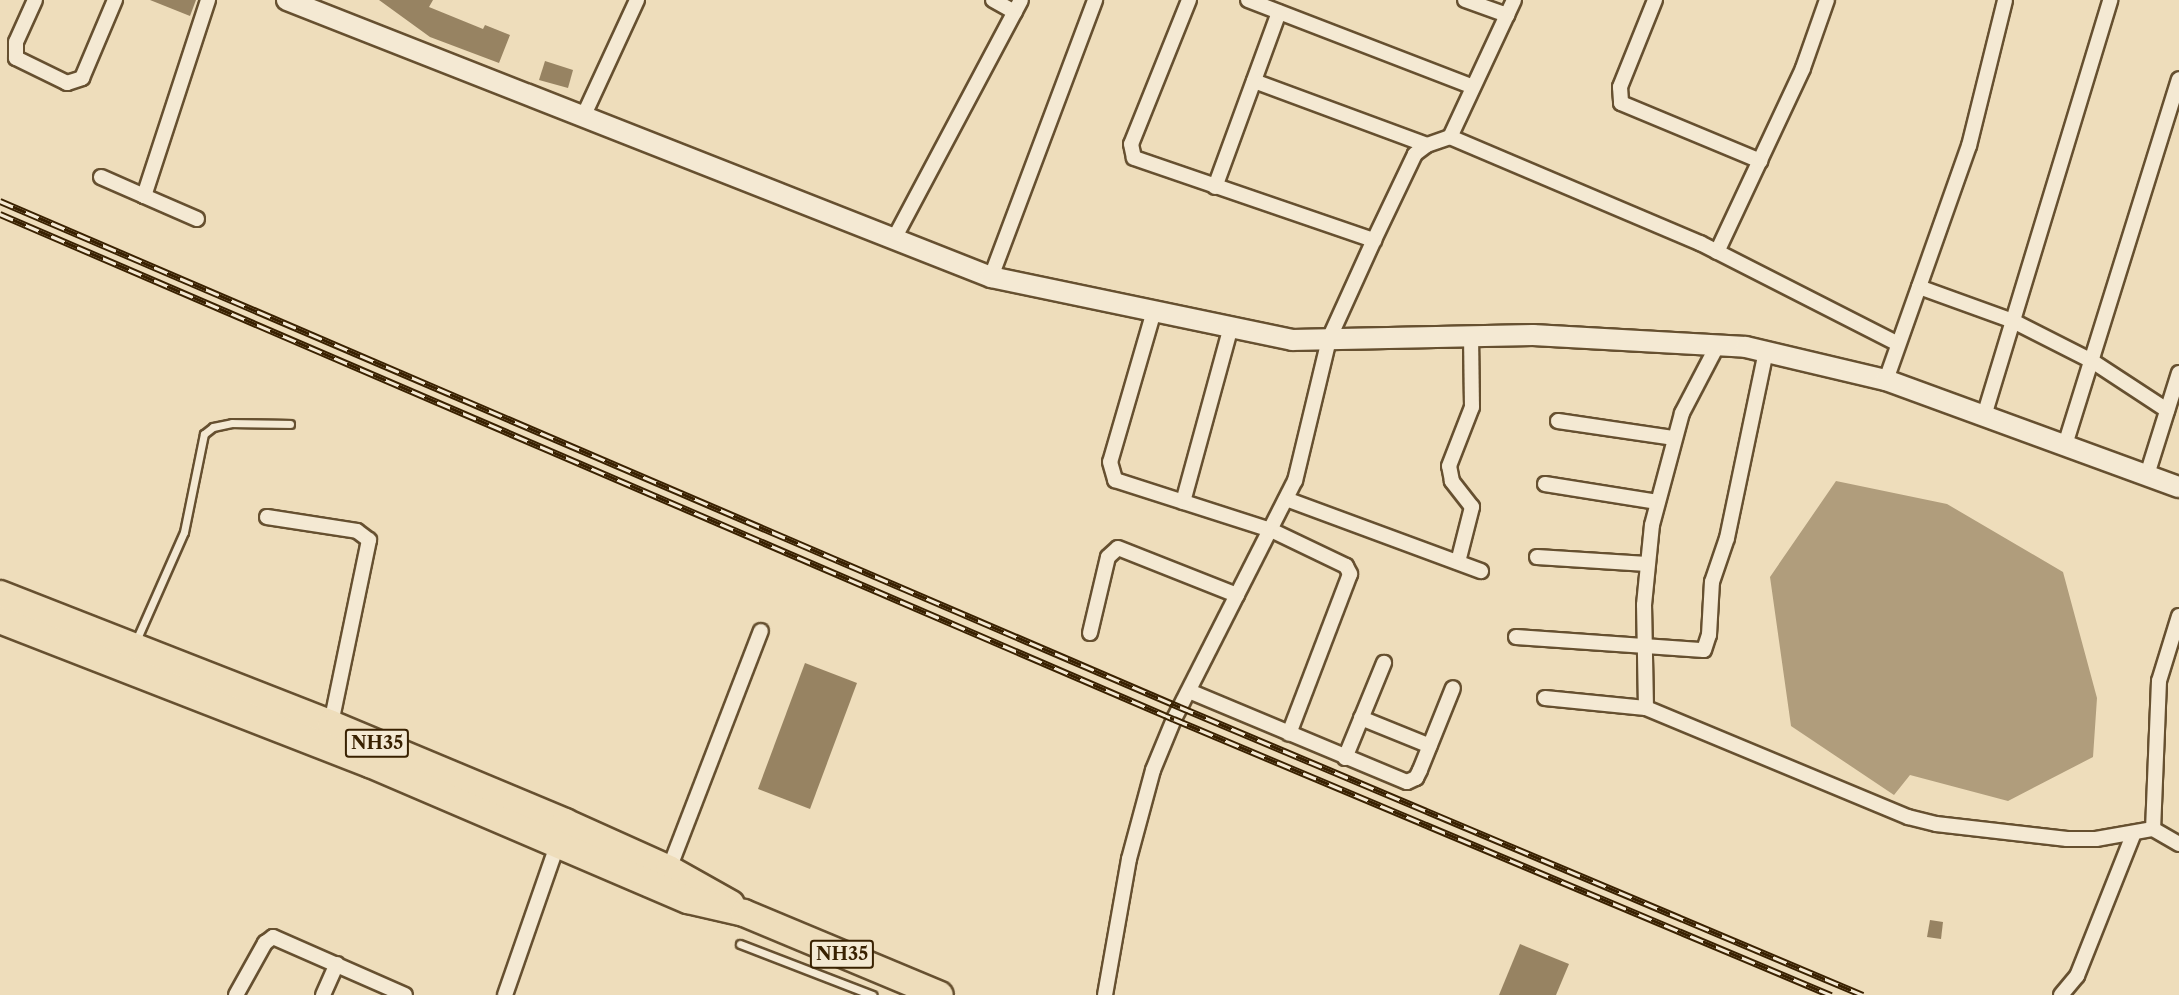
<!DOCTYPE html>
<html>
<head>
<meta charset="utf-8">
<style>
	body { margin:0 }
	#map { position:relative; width:2179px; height:995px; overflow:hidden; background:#edb; font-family:"Libre Caslon Text",serif }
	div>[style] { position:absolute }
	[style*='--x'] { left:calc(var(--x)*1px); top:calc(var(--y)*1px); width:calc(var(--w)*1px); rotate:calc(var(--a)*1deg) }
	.water>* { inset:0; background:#b09d7c }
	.building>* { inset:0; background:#978362 }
	.roads { filter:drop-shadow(2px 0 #665030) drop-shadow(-2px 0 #665030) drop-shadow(0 2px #665030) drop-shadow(0 -2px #665030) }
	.lane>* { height:7px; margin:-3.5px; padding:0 3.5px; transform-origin:3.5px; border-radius:3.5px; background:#f4e9d3 }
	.street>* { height:14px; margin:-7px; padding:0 7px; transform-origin:7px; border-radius:7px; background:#f4e9d3 }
	.secondary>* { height:20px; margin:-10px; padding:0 10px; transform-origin:10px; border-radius:10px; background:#f4e9d3 }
	.highway>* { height:26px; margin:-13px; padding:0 13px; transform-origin:13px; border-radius:13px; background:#edb }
	.rail>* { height:7px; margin-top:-3.5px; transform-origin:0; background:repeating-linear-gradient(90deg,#f4e9d3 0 14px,#392101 0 28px); box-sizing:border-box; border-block:2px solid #392101 }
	span { translate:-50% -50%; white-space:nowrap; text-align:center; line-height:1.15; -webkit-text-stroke:6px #f4e9d3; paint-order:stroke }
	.shield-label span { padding:2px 4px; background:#f4e9d3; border:2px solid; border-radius:4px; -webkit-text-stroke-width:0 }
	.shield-label { font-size:18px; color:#392101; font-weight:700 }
</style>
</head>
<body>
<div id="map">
	<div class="water">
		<i style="clip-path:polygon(1836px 481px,1947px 504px,2063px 572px,2097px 698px,2093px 757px,2008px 801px,1910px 775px,1894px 795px,1791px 726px,1770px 577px)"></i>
	</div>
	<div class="building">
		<i style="clip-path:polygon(150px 0,196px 0,190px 16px)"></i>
		<i style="clip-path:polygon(379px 0,433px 0,429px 7px,483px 29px,485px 25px,510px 35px,499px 63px,430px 37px)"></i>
		<i style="clip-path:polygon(545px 61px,573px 70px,568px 88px,539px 80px)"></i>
		<i style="clip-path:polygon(805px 663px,857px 683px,810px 809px,758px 789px)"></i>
		<i style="clip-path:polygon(1930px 920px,1943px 922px,1941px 939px,1927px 937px)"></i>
		<i style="clip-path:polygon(1520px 944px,1569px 964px,1556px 995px,1499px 995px)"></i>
	</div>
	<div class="roads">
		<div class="lane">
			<i style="--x:135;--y:643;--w:121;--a:-66.2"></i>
			<i style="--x:184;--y:532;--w:100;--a:-78.5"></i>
			<i style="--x:204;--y:434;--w:11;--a:-38"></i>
			<i style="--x:213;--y:427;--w:19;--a:-12"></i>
			<i style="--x:232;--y:423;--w:58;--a:1"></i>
			<i style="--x:740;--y:944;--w:142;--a:21.1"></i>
		</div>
		<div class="street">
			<i style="--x:35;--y:0;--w:46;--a:114.3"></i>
			<i style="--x:16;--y:42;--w:16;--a:90"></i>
			<i style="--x:16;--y:58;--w:57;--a:26.1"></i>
			<i style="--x:67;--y:83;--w:16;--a:-18"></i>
			<i style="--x:82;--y:78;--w:85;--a:-67.1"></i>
			<i style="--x:993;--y:0;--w:25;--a:29"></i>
			<i style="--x:1189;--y:0;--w:155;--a:111.9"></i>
			<i style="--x:1131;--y:144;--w:14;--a:78"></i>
			<i style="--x:1134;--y:158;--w:254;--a:18.9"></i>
			<i style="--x:1248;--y:0;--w:241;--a:21.1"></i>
			<i style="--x:1465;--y:0;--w:45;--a:19.7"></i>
			<i style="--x:1514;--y:0;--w:151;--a:115"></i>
			<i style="--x:1450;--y:137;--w:272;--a:23"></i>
			<i style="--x:1700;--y:243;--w:222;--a:27"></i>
			<i style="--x:1655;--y:0;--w:94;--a:111.9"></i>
			<i style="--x:1620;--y:87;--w:16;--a:86"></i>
			<i style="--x:1621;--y:103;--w:151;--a:22.6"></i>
			<i style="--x:1254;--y:81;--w:184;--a:20.3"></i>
			<i style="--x:583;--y:117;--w:129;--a:-65.2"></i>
			<i style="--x:101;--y:177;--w:47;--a:23.8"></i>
			<i style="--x:1215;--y:187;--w:186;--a:-69.9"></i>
			<i style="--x:197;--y:219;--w:58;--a:-156.5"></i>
			<i style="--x:144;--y:196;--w:206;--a:-71.9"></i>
			<i style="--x:895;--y:237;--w:268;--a:-62"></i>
			<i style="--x:1717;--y:252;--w:203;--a:-64.9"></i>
			<i style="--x:1803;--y:68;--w:72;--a:-70.6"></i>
			<i style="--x:991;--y:277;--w:296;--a:-69.4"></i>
			<i style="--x:1919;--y:287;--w:100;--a:19.9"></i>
			<i style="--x:2013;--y:321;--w:89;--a:26.9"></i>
			<i style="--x:2092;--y:361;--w:90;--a:33.2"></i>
			<i style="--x:1154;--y:311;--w:157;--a:106.2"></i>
			<i style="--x:1110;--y:462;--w:19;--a:74"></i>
			<i style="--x:1115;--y:480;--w:164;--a:17.8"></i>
			<i style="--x:1271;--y:530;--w:83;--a:25.6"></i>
			<i style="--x:1346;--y:566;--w:9;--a:63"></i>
			<i style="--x:1350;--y:574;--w:171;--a:110.9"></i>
			<i style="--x:1886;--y:380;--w:248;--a:-70.5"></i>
			<i style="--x:1969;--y:146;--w:150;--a:-76.1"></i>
			<i style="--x:1984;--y:416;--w:435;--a:-73.1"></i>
			<i style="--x:1558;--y:421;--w:116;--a:8.4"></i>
			<i style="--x:2065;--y:445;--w:383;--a:-72.7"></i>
			<i style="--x:2147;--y:475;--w:107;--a:-72.6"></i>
			<i style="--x:1545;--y:484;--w:114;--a:9.1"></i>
			<i style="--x:1286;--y:499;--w:208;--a:20.3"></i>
			<i style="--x:1183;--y:502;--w:181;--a:-74.7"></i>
			<i style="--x:267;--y:517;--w:91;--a:8.8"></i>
			<i style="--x:357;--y:531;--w:15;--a:37"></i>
			<i style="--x:369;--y:540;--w:188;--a:101.7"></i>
			<i style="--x:1537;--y:557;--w:110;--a:3.6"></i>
			<i style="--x:1458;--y:562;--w:57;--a:-75.7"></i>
			<i style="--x:1472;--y:507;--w:33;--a:-128"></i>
			<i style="--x:1452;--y:481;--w:15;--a:-101"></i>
			<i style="--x:1449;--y:466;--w:63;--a:-68.7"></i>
			<i style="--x:1472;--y:407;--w:71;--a:-90.8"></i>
			<i style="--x:2179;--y:616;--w:68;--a:107.1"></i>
			<i style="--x:2159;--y:681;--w:148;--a:92.3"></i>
			<i style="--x:2153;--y:829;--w:30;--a:30"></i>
			<i style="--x:1090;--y:633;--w:78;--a:-76.7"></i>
			<i style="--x:1108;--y:557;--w:13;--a:-42"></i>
			<i style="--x:1118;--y:548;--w:128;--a:21.6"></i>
			<i style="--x:1516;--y:637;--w:188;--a:4"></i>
			<i style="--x:1704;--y:650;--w:16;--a:-72"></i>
			<i style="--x:1709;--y:635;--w:53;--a:-86.8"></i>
			<i style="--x:1712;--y:582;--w:46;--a:-71.2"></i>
			<i style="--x:1727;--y:538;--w:190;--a:-78.2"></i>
			<i style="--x:1189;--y:691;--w:236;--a:22.7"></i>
			<i style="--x:1407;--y:782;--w:10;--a:-24"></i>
			<i style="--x:1416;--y:778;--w:9;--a:-63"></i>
			<i style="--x:1420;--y:770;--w:88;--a:-68.1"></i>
			<i style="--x:1545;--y:698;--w:101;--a:5.7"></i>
			<i style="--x:1646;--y:708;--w:284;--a:22.6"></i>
			<i style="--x:1908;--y:817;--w:29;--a:14"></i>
			<i style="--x:1936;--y:824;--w:132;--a:6.5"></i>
			<i style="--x:2067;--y:839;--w:29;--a:0"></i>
			<i style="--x:2096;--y:839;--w:58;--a:-10"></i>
			<i style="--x:1646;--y:708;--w:103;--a:-91.1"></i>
			<i style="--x:1644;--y:605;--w:80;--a:-84.3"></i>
			<i style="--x:1652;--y:525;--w:116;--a:-75"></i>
			<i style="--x:1682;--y:413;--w:76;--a:-62.4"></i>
			<i style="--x:1361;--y:718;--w:74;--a:22.1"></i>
			<i style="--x:1345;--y:758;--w:103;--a:-67.7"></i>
			<i style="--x:669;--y:869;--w:255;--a:-68.9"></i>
			<i style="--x:236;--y:995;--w:60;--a:-60.9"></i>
			<i style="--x:265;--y:943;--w:10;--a:-37"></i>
			<i style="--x:273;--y:937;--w:144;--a:23.7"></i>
			<i style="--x:323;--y:995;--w:34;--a:-66"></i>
			<i style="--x:505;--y:995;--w:161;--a:-70.8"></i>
			<i style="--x:1105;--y:995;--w:138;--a:-80"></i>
			<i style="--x:1129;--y:859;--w:92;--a:-74.9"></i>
			<i style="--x:1153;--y:770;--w:55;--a:-67.6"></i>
			<i style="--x:1174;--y:719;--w:267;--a:-63.1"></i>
			<i style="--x:1295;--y:481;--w:146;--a:-76.5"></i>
			<i style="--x:1329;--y:339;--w:109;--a:-65.6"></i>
			<i style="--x:1374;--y:240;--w:95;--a:-64.5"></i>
			<i style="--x:1415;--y:154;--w:15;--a:-37"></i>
			<i style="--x:1427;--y:145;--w:24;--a:-19"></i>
			<i style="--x:2061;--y:995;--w:25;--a:-50"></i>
			<i style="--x:2077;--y:976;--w:154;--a:-68.3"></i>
		</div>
		<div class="secondary">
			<i style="--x:287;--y:0;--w:757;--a:21.48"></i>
			<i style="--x:991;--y:277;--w:308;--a:11.8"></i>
			<i style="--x:1292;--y:340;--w:241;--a:-1.2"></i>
			<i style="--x:1533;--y:335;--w:213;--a:3.2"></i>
			<i style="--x:1746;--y:347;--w:144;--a:13.3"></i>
			<i style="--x:1886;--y:380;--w:312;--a:20.1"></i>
		</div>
		<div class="highway">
			<i style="--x:0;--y:594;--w:356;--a:21.4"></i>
			<i style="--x:331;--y:724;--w:254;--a:22.7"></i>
			<i style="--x:565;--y:822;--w:114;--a:24.3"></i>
			<i style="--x:669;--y:869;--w:71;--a:29.4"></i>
			<i style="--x:0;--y:620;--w:397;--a:21.3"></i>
			<i style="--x:370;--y:764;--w:346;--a:23.2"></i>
			<i style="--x:688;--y:900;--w:57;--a:13.1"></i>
			<i style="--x:744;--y:913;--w:212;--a:22.7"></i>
		</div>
	</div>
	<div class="rail">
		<i style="--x:0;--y:201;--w:1284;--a:23.21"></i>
		<i style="--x:1180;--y:707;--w:741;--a:22.86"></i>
		<i style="--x:0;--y:214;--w:1278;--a:23.28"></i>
		<i style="--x:1174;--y:719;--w:713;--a:22.79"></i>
	</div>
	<div class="shield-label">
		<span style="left:377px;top:743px">NH35</span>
		<span style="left:842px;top:954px">NH35</span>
	</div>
</div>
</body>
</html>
